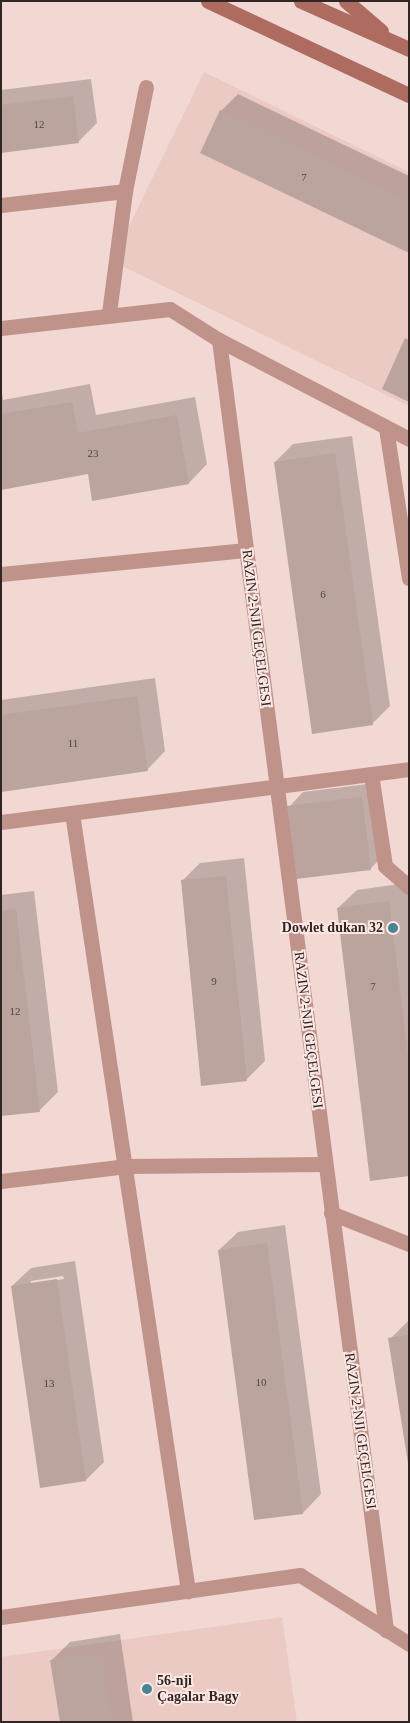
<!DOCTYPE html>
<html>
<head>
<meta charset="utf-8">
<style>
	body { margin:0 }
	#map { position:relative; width:410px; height:1723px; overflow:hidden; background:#f2d8d3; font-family:Georgia,serif }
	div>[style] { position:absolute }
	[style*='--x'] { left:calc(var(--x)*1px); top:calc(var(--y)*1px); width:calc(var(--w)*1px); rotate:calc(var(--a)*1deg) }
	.built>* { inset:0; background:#ebcac4 }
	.shadow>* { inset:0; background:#0003 }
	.building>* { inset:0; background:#bba39e }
	.lane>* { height:15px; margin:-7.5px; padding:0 7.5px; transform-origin:7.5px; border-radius:7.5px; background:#c0938a }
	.street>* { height:15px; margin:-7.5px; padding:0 7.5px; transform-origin:7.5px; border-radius:7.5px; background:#c0938a }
	.secondary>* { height:15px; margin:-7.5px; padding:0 7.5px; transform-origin:7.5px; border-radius:7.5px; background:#ae6c61 }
	.dots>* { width:14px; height:14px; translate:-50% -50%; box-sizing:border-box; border:2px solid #fce7e3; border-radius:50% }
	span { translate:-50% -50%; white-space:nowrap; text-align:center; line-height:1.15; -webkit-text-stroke:4px #fce7e3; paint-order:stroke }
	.number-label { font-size:11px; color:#534643 }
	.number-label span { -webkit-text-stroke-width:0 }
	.street-label { font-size:14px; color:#302725 }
	.poi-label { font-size:14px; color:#302725; font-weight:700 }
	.right { translate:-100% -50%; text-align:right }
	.left { translate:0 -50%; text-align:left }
	.frame { position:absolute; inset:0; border:2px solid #302725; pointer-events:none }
</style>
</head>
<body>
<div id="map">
	<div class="built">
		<i style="clip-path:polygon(204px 72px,409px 172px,409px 406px,112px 261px)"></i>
		<i style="clip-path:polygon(282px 1617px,297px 1722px,1px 1722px,1px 1657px)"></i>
	</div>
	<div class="shadow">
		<i style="clip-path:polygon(91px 79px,97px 123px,78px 142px,1px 151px,1px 90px)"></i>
		<i style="clip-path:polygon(238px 94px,409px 176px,409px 252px,221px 111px)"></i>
		<i style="clip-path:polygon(90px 384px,96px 415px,195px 397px,207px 464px,189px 483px,89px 473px,1px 488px,1px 387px,3px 400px)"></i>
		<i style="clip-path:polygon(352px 436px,390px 706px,372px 724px,275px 462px,293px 444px)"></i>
		<i style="clip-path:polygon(155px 678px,165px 751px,147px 770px,1px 790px,1px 700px)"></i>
		<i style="clip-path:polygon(376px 783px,385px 854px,370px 869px,289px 807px,303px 792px)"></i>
		<i style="clip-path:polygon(244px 858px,265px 1061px,246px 1080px,182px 881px,200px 863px)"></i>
		<i style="clip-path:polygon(407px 883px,409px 896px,409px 1175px,338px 908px,357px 890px)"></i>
		<i style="clip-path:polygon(34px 891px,58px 1092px,39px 1111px,1px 1115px,1px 895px)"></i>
		<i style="clip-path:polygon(285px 1225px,321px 1494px,303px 1513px,219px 1250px,238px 1232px)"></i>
		<i style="clip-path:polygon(evenodd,75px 1261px,104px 1462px,86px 1480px,12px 1286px,31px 1268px,75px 1261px,63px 1276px,64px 1279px,31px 1284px,31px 1281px,63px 1276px)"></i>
		<i style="clip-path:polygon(409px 1320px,409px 1462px,390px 1339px)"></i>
		<i style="clip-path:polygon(120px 1634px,133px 1722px,61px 1722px,52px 1660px,70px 1642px)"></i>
	</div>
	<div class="building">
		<i style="clip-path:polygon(73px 96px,79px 143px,1px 153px,1px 105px)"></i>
		<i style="clip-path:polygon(220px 110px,409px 201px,409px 253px,200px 153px)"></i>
		<i style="clip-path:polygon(405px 338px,409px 340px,409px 402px,382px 389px)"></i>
		<i style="clip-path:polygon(72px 402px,78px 433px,177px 415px,189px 484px,92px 501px,88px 474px,1px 490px,1px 414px)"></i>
		<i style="clip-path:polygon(335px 453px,373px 725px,312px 734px,274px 462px)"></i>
		<i style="clip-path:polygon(137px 696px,148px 771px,1px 792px,1px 715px)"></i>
		<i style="clip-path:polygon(362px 797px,371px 870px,296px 879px,287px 806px)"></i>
		<i style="clip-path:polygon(226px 876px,247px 1081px,201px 1086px,181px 880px)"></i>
		<i style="clip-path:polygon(389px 901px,409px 1064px,409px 1176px,370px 1181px,337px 908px)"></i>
		<i style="clip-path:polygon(16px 909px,40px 1112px,1px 1116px,1px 911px)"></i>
		<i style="clip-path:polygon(267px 1243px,303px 1514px,254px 1520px,218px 1250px)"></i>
		<i style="clip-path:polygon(57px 1279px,86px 1481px,40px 1488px,11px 1286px)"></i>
		<i style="clip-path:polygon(409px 1335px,409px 1463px,408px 1463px,388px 1338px)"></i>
		<i style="clip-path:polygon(102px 1652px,112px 1722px,60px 1722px,50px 1660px)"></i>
	</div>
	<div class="lane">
		<i style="--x:1;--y:205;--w:125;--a:-6.4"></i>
		<i style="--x:109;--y:313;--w:123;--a:-82.5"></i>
		<i style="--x:125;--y:191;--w:106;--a:-78.6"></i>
		<i style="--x:386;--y:428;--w:152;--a:81.3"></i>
		<i style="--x:1;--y:574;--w:246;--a:-5.6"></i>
		<i style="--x:371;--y:774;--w:93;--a:81.3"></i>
		<i style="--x:385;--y:866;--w:32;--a:41"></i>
		<i style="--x:72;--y:813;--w:787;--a:81.52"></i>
		<i style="--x:1;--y:822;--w:411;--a:-7.4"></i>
		<i style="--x:1;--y:1181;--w:127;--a:-6.8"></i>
		<i style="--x:127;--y:1166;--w:198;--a:-0.6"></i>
		<i style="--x:331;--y:1213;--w:84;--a:21.7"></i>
	</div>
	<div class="street">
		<i style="--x:1;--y:328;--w:170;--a:-6.4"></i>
		<i style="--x:170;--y:309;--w:58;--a:32.3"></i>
		<i style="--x:219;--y:340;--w:214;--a:27.5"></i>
		<i style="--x:219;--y:340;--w:1301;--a:82.62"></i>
		<i style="--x:1;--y:1617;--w:302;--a:-8"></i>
		<i style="--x:300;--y:1575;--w:129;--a:32.3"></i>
	</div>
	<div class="secondary">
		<i style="--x:208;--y:1;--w:222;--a:25.1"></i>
		<i style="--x:301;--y:1;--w:118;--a:24"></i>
		<i style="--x:346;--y:1;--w:46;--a:40.6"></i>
	</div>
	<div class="dots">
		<i style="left:393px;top:928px;background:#428793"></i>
		<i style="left:147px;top:1689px;background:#428793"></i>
	</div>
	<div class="number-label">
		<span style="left:39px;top:124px">12</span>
		<span style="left:304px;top:177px">7</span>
		<span style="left:93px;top:453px">23</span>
		<span style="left:323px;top:594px">6</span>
		<span style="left:73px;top:743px">11</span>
		<span style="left:214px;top:981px">9</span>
		<span style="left:373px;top:986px">7</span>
		<span style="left:15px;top:1011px">12</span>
		<span style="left:261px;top:1382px">10</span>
		<span style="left:49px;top:1383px">13</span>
	</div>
	<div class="street-label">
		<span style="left:256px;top:628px;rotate:83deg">RAZIN 2-NJI GEÇELGESI</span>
		<span style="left:308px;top:1030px;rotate:83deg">RAZIN 2-NJI GEÇELGESI</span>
		<span style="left:360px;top:1431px;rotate:82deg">RAZIN 2-NJI GEÇELGESI</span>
	</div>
	<div class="poi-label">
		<span class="right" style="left:383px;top:928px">Dowlet dukan 32</span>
		<span class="left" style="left:157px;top:1689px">56-nji<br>Çagalar Bagy</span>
	</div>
	<div class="frame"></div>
</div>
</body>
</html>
